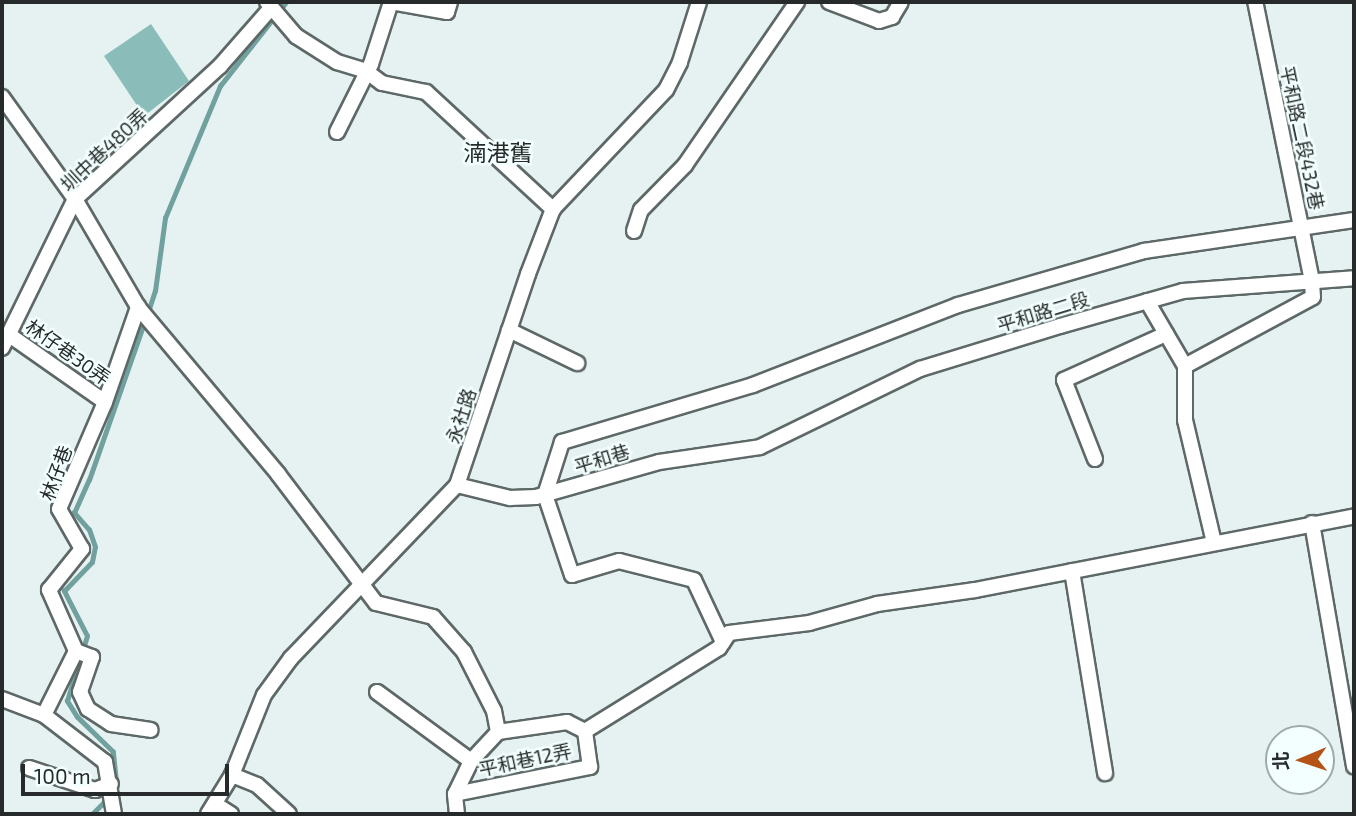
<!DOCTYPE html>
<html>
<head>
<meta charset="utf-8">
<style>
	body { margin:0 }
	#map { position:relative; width:1356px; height:816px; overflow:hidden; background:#e6f2f1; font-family:"Exo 2","Noto Sans TC",sans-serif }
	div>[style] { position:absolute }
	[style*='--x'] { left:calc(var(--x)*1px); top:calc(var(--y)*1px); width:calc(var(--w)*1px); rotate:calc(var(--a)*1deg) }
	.stream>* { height:4.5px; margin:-2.25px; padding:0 2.25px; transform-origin:2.25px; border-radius:2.25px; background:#70a19e }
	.building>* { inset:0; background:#8abcb9 }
	.roads { filter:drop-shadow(2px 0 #5d6867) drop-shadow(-2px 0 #5d6867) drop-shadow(0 2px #5d6867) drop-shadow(0 -2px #5d6867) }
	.minor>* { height:14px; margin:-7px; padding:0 7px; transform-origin:7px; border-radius:7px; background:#fff }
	span { translate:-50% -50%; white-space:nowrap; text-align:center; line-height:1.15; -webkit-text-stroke:5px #f3fffe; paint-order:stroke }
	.street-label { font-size:19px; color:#262a2a }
	.quarter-label { font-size:23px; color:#262a2a }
	.frame { position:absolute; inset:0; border:4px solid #262a2a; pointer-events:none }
	.north { position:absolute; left:1265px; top:725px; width:70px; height:70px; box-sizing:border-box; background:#f3fffe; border:2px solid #a1aaa9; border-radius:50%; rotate:268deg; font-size:19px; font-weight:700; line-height:28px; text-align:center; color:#262a2a }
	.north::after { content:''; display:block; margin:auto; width:24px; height:32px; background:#b55316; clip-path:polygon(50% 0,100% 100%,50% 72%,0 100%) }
	.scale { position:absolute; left:21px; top:764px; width:208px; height:32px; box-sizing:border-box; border:4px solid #262a2a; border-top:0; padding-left:9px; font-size:21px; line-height:24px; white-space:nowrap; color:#262a2a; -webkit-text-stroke:5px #f3fffe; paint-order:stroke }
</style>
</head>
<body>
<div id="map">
	<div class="stream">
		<i style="--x:148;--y:312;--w:22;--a:-72"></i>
		<i style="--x:155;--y:291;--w:74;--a:-82.2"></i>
		<i style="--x:165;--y:218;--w:143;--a:-67.4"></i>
		<i style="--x:220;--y:86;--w:107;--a:-51.8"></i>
		<i style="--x:116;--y:782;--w:30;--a:-96"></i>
		<i style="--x:113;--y:752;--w:50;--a:-135.8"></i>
		<i style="--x:77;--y:717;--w:19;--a:-122"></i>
		<i style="--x:67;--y:701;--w:68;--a:-72.9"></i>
		<i style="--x:87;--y:636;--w:51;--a:-117.1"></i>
		<i style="--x:64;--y:591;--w:40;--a:-46"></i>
		<i style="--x:92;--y:562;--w:15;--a:-79"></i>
		<i style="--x:95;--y:547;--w:18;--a:-109"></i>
		<i style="--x:89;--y:530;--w:23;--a:-131"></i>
		<i style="--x:74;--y:513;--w:36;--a:-66"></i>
		<i style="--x:89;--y:480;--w:170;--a:-70.7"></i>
		<i style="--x:92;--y:814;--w:23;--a:-45"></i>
	</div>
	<div class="building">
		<i style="clip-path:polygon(151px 24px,189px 81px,144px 116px,104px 56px)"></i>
	</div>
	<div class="roads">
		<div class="minor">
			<i style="--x:267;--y:2;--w:45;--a:49.5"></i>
			<i style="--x:296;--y:36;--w:49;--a:32.4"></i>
			<i style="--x:337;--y:62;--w:30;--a:17"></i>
			<i style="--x:366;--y:71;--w:20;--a:37"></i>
			<i style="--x:382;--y:83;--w:45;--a:11.6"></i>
			<i style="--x:426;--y:92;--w:173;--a:42.7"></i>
			<i style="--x:829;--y:2;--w:53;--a:20.8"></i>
			<i style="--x:879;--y:21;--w:14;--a:-17"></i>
			<i style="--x:892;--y:17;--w:17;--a:-59"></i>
			<i style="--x:2;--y:97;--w:125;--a:54.4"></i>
			<i style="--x:75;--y:199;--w:125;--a:59.7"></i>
			<i style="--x:138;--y:307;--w:218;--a:50"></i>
			<i style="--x:278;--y:474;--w:162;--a:52.8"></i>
			<i style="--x:376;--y:603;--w:59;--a:13.8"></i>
			<i style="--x:433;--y:617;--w:47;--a:48.5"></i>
			<i style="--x:464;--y:652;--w:66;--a:63"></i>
			<i style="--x:494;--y:711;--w:21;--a:79"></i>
			<i style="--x:498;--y:732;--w:70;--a:-8.2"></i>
			<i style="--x:567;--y:722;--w:20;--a:27"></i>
			<i style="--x:337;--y:132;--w:76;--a:-63.4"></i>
			<i style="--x:371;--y:64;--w:65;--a:-72.1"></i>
			<i style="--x:391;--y:2;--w:57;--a:10.1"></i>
			<i style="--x:447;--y:12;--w:10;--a:-73"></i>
			<i style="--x:634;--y:231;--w:22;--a:-72"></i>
			<i style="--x:641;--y:210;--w:63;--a:-45.6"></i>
			<i style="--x:685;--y:165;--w:198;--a:-55.5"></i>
			<i style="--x:1147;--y:301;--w:75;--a:59.7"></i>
			<i style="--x:1185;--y:366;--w:54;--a:90"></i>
			<i style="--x:1185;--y:420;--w:126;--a:76.7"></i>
			<i style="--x:509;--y:330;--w:76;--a:25.9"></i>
			<i style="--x:8;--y:334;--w:118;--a:35"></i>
			<i style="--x:2;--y:348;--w:166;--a:-63.9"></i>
			<i style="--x:75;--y:199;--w:197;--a:-42.5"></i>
			<i style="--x:220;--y:66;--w:77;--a:-48.7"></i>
			<i style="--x:1185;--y:366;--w:145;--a:-28.3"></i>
			<i style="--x:1313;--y:297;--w:16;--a:-94"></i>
			<i style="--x:1312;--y:281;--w:285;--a:-101.5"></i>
			<i style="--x:1095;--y:459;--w:85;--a:-111.4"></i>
			<i style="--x:1064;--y:380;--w:112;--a:-24.3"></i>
			<i style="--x:457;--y:485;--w:55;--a:13.8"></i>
			<i style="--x:510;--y:498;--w:26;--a:-2"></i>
			<i style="--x:536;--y:497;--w:128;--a:-15.9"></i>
			<i style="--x:659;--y:462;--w:102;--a:-8.4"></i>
			<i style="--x:760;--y:447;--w:178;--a:-26"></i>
			<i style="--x:920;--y:369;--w:146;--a:-17.1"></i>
			<i style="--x:1060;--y:326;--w:128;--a:-15.9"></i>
			<i style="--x:1183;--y:291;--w:171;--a:-4.3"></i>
			<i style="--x:1312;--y:523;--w:247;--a:80.2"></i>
			<i style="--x:1072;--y:571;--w:205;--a:80.7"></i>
			<i style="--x:723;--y:642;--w:68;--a:-115.1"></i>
			<i style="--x:694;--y:580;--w:77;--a:-165.8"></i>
			<i style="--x:619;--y:561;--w:49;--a:163.4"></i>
			<i style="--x:572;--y:575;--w:84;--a:-108.6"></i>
			<i style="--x:545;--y:495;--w:56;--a:-72.2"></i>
			<i style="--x:562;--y:442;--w:199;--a:-16.6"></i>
			<i style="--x:753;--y:385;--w:220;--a:-21.3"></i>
			<i style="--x:958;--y:305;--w:194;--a:-16.2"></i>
			<i style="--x:1144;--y:251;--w:212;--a:-8.4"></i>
			<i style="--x:76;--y:651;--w:17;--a:21"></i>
			<i style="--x:92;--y:657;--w:37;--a:109"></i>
			<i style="--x:80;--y:692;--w:19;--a:65"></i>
			<i style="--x:88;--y:709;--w:27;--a:33"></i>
			<i style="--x:111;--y:724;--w:40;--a:8.5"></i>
			<i style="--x:377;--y:692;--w:117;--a:36.3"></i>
			<i style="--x:2;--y:699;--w:45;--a:20.9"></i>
			<i style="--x:29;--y:768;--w:70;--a:18.4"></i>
			<i style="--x:95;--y:790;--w:17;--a:-21"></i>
			<i style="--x:232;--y:775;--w:27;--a:22"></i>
			<i style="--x:257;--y:785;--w:43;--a:42.2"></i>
			<i style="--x:455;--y:794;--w:37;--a:-64"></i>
			<i style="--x:471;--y:761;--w:40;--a:-47"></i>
			<i style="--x:215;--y:804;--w:19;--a:32"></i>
			<i style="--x:114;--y:814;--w:53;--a:-99.8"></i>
			<i style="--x:105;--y:762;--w:77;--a:-142.4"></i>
			<i style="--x:44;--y:715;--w:72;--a:-63.4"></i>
			<i style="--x:76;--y:651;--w:67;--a:-113.9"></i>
			<i style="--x:49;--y:590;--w:53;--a:-51.2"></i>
			<i style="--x:82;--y:549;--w:46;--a:-119.9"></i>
			<i style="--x:59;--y:509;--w:116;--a:-66.7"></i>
			<i style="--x:105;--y:402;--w:101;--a:-70.8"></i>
			<i style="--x:208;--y:814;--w:46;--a:-58.4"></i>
			<i style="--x:232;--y:775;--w:86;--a:-68.2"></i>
			<i style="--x:264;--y:695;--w:46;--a:-53.9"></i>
			<i style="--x:291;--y:658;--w:240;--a:-46.2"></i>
			<i style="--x:457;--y:485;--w:223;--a:-71.4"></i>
			<i style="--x:528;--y:274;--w:70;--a:-69"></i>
			<i style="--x:553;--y:209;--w:164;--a:-46.5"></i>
			<i style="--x:666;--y:90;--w:31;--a:-63"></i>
			<i style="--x:680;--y:62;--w:63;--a:-72.4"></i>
			<i style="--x:457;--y:814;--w:20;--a:-96"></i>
			<i style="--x:455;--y:794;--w:138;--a:-11.3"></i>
			<i style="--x:590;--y:767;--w:36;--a:-98"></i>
			<i style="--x:585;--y:731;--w:158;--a:-31.8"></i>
			<i style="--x:719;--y:648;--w:18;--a:-56"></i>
			<i style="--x:729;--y:633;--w:81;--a:-7.1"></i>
			<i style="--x:809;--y:623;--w:71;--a:-15.6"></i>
			<i style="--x:877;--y:604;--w:99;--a:-8.1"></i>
			<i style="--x:975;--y:590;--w:386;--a:-11"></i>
		</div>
	</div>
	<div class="street-label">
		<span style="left:1302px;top:138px;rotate:78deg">平和路二段432巷</span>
		<span style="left:104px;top:150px;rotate:-43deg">圳中巷480弄</span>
		<span style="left:1043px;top:312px;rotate:-17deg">平和路二段</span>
		<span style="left:68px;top:352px;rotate:35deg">林仔巷30弄</span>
		<span style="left:461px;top:416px;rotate:-72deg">永社路</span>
		<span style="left:602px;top:459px;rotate:-17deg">平和巷</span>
		<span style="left:56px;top:473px;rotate:-70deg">林仔巷</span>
		<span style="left:525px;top:760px;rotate:-12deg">平和巷12弄</span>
	</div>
	<div class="quarter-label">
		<span style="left:498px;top:152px">湳港舊</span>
	</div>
	<div class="frame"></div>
	<div class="north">北</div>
	<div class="scale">100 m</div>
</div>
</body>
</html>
